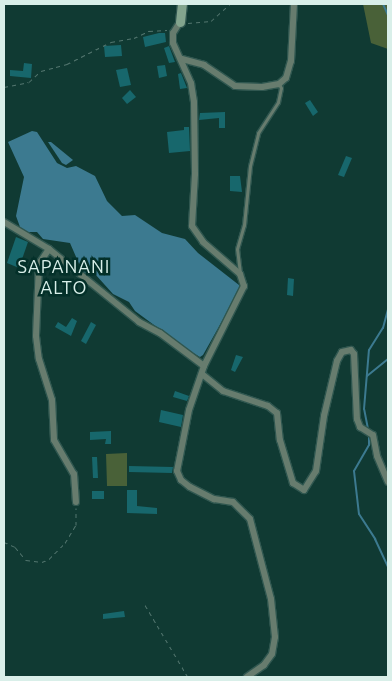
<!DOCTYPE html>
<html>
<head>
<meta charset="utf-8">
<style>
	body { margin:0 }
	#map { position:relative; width:392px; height:681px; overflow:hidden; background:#103a33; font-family:Ubuntu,sans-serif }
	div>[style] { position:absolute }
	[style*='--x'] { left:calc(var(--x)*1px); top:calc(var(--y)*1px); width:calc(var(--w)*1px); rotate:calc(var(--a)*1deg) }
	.green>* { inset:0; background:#496138 }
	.water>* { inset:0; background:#3c7a90 }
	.stream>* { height:2px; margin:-1px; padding:0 1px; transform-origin:1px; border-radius:1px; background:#3c7a90 }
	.building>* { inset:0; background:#17676c }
	.path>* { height:1px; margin-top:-0.5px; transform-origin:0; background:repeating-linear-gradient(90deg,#52756e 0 4px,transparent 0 8px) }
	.roads { filter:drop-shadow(1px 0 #305750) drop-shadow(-1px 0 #305750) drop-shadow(0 1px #305750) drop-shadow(0 -1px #305750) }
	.lane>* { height:3px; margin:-1.5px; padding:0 1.5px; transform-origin:1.5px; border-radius:1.5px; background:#677c6e }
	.street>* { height:6px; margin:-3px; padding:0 3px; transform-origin:3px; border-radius:3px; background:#677c6e }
	.secondary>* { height:9px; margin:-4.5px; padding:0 4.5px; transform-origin:4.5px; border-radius:4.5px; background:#83a58e }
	span { translate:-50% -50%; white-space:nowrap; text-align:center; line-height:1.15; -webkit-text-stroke:5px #033029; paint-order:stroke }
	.quarter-label { font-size:18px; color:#d9efe9; letter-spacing:1px }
	.frame { position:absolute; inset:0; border:5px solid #d9efe9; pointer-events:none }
</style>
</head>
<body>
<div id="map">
	<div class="green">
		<i style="clip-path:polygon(363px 4px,388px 4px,388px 49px,371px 43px)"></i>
		<i style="clip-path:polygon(127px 453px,127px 486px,107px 486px,106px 454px)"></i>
	</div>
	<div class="water">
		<i style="clip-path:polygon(32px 131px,37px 132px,57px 163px,67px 168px,76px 166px,95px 176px,107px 201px,122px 216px,135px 215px,162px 233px,185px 239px,198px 253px,239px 285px,239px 291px,203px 355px,200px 357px,188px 350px,135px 311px,129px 302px,113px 294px,95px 274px,83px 273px,70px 243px,43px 239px,37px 232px,27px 232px,20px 227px,16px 216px,24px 177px,8px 142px)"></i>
		<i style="clip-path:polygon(48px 142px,51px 142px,73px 160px,66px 165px,62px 163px)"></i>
	</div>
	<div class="stream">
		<i style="--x:383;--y:4;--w:12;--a:66"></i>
		<i style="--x:367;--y:376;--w:27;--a:-39"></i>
		<i style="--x:368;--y:429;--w:20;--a:-101"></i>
		<i style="--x:364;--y:409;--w:59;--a:-85.2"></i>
		<i style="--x:369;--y:350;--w:26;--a:-58"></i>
		<i style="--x:383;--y:328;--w:20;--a:-75"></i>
		<i style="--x:369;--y:436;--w:9;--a:90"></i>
		<i style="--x:369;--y:445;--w:30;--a:120"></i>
		<i style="--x:354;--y:471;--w:43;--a:83.4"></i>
		<i style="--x:359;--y:514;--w:30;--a:57"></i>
		<i style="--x:375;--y:539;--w:31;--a:65"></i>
	</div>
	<div class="building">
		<i style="clip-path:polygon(159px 33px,165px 33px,166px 42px,145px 47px,143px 37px)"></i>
		<i style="clip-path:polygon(121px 45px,122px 56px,105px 57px,104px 46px)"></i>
		<i style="clip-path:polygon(169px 46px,175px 62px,169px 63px,164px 48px)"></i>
		<i style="clip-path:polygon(24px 63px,32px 64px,31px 78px,10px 76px,10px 70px,23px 71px)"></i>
		<i style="clip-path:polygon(165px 65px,167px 76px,159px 78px,157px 66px)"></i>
		<i style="clip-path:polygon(127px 68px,131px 85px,120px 87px,116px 70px)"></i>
		<i style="clip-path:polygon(181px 73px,187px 88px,180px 89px,178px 74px)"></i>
		<i style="clip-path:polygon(130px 90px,136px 97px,127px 104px,122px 98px)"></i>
		<i style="clip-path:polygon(310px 100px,318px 112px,313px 116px,305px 103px)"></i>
		<i style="clip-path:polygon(225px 112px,225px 128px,219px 128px,219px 118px,199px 120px,200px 113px)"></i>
		<i style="clip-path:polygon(184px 127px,189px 127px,190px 151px,169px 153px,167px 132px,184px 130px)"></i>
		<i style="clip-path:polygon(346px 156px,352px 158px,344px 177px,338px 175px)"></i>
		<i style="clip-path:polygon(230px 176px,240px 176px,242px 192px,230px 191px)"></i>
		<i style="clip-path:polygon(16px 237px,28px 242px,19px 268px,7px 263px)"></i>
		<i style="clip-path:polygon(288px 278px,294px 279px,293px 296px,287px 295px)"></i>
		<i style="clip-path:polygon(72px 318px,77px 321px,71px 336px,55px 327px,58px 322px,66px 327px)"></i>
		<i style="clip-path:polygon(91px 322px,96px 325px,86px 344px,81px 341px)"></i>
		<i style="clip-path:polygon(236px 355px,243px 357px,235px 372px,231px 370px)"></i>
		<i style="clip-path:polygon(175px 391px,189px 396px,187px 401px,173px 397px)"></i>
		<i style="clip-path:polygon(161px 410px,183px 415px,181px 427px,159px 422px)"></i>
		<i style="clip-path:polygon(111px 431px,111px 444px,105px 444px,106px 439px,90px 440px,90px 432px)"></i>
		<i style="clip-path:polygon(92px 457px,97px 457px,98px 478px,93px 478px)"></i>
		<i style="clip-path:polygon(129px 466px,173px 467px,172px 473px,129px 472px)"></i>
		<i style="clip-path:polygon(127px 490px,137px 490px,137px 506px,157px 508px,157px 514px,127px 513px)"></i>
		<i style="clip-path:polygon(92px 491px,104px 491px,104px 499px,92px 499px)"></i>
		<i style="clip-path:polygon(124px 611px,125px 617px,103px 619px,103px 614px)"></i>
	</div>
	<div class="path">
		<i style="--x:188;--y:23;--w:23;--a:-5"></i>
		<i style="--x:211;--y:21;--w:25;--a:-42"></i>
		<i style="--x:4;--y:87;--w:25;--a:-11"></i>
		<i style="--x:29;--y:82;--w:16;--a:-43"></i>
		<i style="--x:41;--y:71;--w:27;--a:-15"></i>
		<i style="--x:67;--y:64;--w:49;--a:-26.6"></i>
		<i style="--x:111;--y:42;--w:23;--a:-10"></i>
		<i style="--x:134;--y:38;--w:17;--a:-25"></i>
		<i style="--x:149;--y:31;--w:18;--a:-3"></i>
		<i style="--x:4;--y:542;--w:12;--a:24"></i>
		<i style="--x:15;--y:547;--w:17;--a:50"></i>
		<i style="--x:26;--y:560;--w:16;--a:7"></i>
		<i style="--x:42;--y:562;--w:8;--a:-23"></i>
		<i style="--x:49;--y:559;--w:23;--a:-45"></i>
		<i style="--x:65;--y:543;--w:21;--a:-59"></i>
		<i style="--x:76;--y:525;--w:17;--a:-90"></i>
		<i style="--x:145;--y:605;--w:84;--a:59.2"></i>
	</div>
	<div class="roads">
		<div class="lane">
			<i style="--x:240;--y:273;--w:24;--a:-97"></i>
			<i style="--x:237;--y:249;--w:25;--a:-74"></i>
			<i style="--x:244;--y:225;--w:59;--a:-84.2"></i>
			<i style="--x:250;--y:166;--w:34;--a:-76"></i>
			<i style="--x:258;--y:133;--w:37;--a:-57"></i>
			<i style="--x:278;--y:102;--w:14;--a:-78"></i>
			<i style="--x:281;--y:88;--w:4;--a:-117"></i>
		</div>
		<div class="street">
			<i style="--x:180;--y:22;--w:13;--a:122"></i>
			<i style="--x:173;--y:33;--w:10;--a:90"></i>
			<i style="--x:173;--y:43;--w:44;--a:65.8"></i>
			<i style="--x:191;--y:83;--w:19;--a:81"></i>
			<i style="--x:194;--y:102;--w:72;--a:89.2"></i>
			<i style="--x:195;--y:174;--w:52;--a:93.3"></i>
			<i style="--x:192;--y:226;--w:19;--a:55"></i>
			<i style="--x:203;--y:242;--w:49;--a:40.9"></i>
			<i style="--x:240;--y:274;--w:13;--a:72"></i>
			<i style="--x:244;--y:286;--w:89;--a:116.6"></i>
			<i style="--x:204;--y:366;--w:46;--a:108.8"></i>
			<i style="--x:189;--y:410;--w:62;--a:101.1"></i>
			<i style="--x:177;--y:471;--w:10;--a:66"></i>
			<i style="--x:181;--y:480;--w:11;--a:38"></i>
			<i style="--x:190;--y:487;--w:27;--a:27"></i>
			<i style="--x:214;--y:499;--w:19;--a:9"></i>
			<i style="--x:233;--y:502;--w:24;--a:45"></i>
			<i style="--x:250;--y:519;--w:83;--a:75.3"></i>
			<i style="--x:271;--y:599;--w:38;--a:84"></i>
			<i style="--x:275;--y:637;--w:17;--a:100"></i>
			<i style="--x:272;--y:654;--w:14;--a:126"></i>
			<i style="--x:264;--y:665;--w:21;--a:145"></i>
			<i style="--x:182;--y:59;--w:23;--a:15"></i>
			<i style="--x:204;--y:65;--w:37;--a:34"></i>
			<i style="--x:235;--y:86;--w:27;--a:2"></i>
			<i style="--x:262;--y:87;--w:17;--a:-10"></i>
			<i style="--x:279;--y:84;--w:9;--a:-41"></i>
			<i style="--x:286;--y:78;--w:18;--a:-74"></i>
			<i style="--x:291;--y:61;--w:57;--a:-87"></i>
			<i style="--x:4;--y:222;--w:52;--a:31"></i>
			<i style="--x:49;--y:249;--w:116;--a:39"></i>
			<i style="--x:139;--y:322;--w:24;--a:28"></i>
			<i style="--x:160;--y:333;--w:55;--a:36.9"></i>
			<i style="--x:49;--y:249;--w:18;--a:124"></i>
			<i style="--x:39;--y:264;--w:72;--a:92.4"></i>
			<i style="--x:36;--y:336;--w:23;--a:83"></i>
			<i style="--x:39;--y:359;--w:43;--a:72.4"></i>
			<i style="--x:52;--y:400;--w:40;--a:87.1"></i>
			<i style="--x:54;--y:440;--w:39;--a:60"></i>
			<i style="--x:74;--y:474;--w:28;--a:86"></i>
			<i style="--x:202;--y:374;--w:27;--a:39"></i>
			<i style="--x:223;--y:391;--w:47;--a:18.4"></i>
			<i style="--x:268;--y:406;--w:11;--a:38"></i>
			<i style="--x:277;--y:413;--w:27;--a:84"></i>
			<i style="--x:280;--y:440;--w:45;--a:73.2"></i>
			<i style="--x:293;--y:483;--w:13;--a:32"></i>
			<i style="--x:304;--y:490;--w:22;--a:-58"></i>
			<i style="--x:316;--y:471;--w:56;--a:-81.7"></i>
			<i style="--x:324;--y:416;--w:57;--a:-76.7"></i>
			<i style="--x:337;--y:361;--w:10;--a:-61"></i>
			<i style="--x:342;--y:352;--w:9;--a:-13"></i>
			<i style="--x:351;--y:350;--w:5;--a:53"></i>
			<i style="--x:354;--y:354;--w:65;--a:87.4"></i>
			<i style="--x:357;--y:419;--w:9;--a:69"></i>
			<i style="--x:360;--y:427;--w:15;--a:32"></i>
			<i style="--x:373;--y:435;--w:21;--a:79"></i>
			<i style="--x:377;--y:456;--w:28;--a:67"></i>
		</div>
		<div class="secondary">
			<i style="--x:180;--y:22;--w:18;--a:-84"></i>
		</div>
	</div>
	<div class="quarter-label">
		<span style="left:64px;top:277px">SAPANANI<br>ALTO</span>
	</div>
	<div class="frame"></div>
</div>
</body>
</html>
